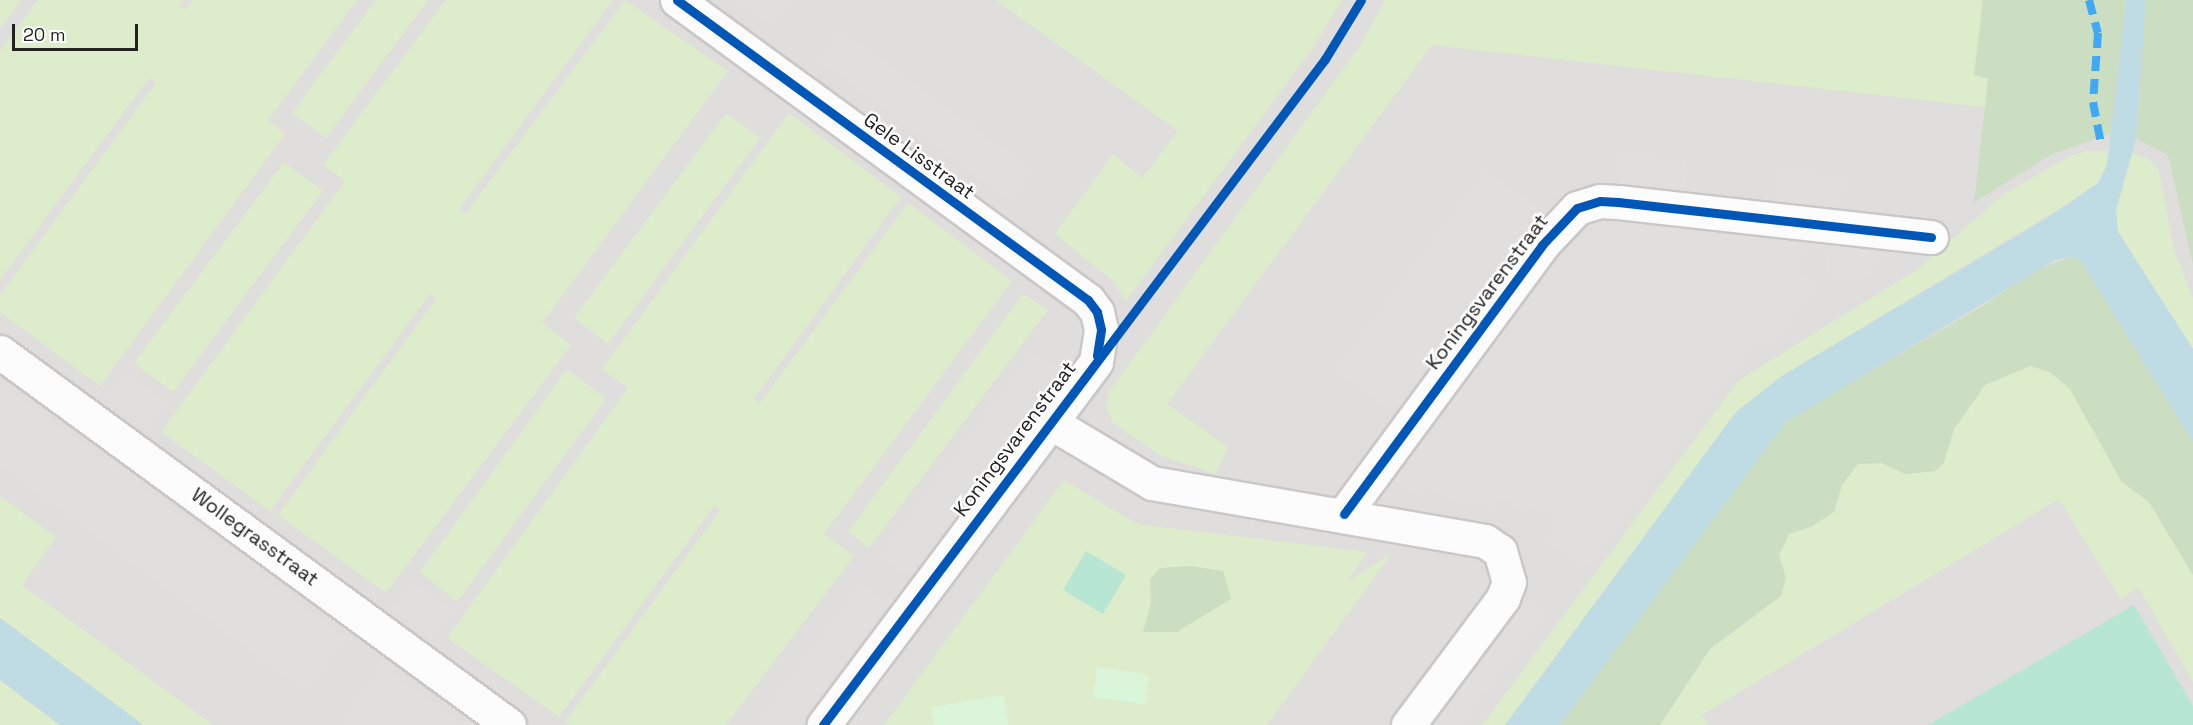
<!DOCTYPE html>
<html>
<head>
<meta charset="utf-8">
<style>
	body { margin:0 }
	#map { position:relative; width:2193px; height:725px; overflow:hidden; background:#f0eeeb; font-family:"Space Grotesk",sans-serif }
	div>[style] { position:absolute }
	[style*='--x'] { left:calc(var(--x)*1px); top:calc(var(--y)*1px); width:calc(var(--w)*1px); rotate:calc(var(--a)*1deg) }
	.residential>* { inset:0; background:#dfdedc }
	.grass>* { inset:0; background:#ddeccb }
	.forest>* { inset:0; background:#cbdec1 }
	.park>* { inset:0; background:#daf5da }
	.pitch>* { inset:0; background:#b7e6d2 }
	.parking>* { inset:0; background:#e0dfde }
	.water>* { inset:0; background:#bfdbe3 }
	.roads { filter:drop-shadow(2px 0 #c9c8c7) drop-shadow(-2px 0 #c9c8c7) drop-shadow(0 2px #c9c8c7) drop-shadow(0 -2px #c9c8c7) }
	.minor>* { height:33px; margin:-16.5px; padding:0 16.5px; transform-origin:16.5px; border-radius:16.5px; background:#fdfcfc }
	.quiet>* { height:8px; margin-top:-4px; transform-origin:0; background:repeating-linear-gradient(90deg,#3fa9f5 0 15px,transparent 0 23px) }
	.cycleway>* { height:9px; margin:-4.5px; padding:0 4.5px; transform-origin:4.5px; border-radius:4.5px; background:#0057b8 }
	span { translate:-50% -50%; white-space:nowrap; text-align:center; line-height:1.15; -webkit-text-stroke:5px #fff; paint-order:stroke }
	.street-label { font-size:20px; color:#222 }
	.scale { position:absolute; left:12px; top:24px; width:126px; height:27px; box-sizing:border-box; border:3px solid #222; border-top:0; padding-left:8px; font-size:18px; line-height:21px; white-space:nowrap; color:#222; -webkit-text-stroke:4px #fff; paint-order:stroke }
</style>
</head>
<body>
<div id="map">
	<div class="residential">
		<i style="clip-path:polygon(0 0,2193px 0,2193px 725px,0 725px)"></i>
	</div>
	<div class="grass">
		<i style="clip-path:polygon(0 0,21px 0,0 29px)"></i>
		<i style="clip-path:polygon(38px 0,183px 0,179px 5px,185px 10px,192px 0,357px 0,268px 120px,285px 134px,100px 386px,0 312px,0 295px,156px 83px,149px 78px,0 280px,0 51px)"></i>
		<i style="clip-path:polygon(376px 0,428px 0,326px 138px,292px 113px)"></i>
		<i style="clip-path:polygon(446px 0,613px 0,459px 209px,465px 214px,625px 0,728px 71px,542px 323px,571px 345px,386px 593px,278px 515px,436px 299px,430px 294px,270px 511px,161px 432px,345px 181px,323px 165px)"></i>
		<i style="clip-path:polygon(996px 0,1342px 0,1312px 49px,1126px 301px,1112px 280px,1055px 234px,1113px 154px,1142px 178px,1178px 131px)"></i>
		<i style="clip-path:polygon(1385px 0,1983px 0,1974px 74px,1988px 79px,1985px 107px,1432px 45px,1167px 404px,1228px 447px,1216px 474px,1159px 455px,1113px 423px,1106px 406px,1109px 392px,1359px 47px)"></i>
		<i style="clip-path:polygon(726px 113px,760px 138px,608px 344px,574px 318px)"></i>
		<i style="clip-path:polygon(789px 113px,901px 197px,754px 399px,760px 403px,908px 203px,1012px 281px,824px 534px,854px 556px,726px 725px,570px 725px,565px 722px,720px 510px,714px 506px,559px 717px,447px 638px,628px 388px,602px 369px)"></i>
		<i style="clip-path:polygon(2087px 151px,2109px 151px,2104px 174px,2092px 189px,1782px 376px,1737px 412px,1505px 725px,1482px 725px,1739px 380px,1918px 269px,2004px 194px,2070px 156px)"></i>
		<i style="clip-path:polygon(2132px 153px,2149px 159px,2159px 171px,2174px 250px,2193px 298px,2193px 349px,2118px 232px,2116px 210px)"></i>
		<i style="clip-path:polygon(284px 162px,323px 191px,173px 392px,134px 363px)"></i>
		<i style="clip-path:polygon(1023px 294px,1048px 310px,869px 548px,848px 532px)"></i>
		<i style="clip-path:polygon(2030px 366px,2050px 372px,2070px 389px,2121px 481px,2149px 502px,2193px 575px,2193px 682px,2138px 587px,2121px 600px,2059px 499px,1702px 715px,1708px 725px,1660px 725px,1710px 649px,1781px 596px,1786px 578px,1779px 555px,1789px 534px,1812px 526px,1834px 512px,1842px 485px,1858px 464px,1882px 463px,1905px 474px,1935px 471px,1944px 462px,1954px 429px,1985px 385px)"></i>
		<i style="clip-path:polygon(567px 369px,606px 399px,457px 602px,420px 572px)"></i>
		<i style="clip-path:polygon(1064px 480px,1137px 524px,1367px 552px,1347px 582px,1392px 553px,1267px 725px,884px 725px)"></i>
		<i style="clip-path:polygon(0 496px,56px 537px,22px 585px,213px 725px,143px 725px,0 618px)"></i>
		<i style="clip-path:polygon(0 680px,60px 725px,0 725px)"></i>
	</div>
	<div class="forest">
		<i style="clip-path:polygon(1983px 0,2126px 0,2112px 133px,2050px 155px,1974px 203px,1988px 79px,1974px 75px)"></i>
		<i style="clip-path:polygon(2146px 0,2193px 0,2193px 265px,2168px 155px,2136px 139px)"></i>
		<i style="clip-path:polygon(2073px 256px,2080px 260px,2193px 442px,2193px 575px,2149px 502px,2121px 481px,2070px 389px,2050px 372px,2030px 366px,1985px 385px,1954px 429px,1944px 462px,1935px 471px,1905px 474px,1882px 463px,1858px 464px,1842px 485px,1834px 512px,1812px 526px,1789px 534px,1779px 555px,1786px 578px,1781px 596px,1710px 649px,1660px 725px,1560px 725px,1775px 431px,1800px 412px,1981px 307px,2034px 271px)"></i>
		<i style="clip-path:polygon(1191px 566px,1223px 571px,1231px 599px,1177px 632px,1143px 632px,1151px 603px,1150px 579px,1160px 568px)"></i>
	</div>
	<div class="park">
		<i style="clip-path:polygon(1097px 667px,1149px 675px,1145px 704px,1093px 697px)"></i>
		<i style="clip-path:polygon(1004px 695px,1008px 725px,934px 725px,931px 707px)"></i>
	</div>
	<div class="pitch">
		<i style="clip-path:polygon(1086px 551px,1126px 575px,1103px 614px,1063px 590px)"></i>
		<i style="clip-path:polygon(2134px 605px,2193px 706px,2193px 725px,1928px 725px)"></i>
	</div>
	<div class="parking">
		<i style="clip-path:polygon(736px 0,791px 0,772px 26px)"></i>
		<i style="clip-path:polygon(842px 31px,1031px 170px,1009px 200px,820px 61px)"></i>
		<i style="clip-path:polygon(1622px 155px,1686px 161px,1685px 193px,1778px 204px,1782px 170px,1842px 178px,1838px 211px,1881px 217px,1872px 279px,1825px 273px,1828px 246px,1811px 249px,1800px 260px,1795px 269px,1816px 285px,1768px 347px,1754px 341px,1586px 566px,1546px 540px,1558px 521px,1534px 504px,1525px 514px,1501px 497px,1494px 506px,1450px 502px,1426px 485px,1416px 496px,1363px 457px,1394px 413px,1336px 371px,1487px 171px,1544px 212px,1562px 195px,1578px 187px,1619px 186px)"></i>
		<i style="clip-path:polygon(1034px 352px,1059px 370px,906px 576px,881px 557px)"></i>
		<i style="clip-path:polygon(126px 372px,166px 402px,145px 430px,106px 400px)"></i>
		<i style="clip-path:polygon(0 382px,345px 638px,305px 691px,0 465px)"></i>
		<i style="clip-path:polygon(412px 582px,451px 611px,430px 638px,392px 608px)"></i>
		<i style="clip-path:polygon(863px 585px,888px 604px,797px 725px,758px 725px)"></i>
		<i style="clip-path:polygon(1523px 596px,1545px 611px,1460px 725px,1427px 725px)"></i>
		<i style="clip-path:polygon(383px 667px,462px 725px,351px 725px,344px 720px)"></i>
	</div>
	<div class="water">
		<i style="clip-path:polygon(2126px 0,2146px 0,2136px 139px,2116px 210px,2118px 232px,2193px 349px,2193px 442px,2080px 260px,2073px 256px,2055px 260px,1786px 422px,1560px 725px,1505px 725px,1736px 412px,1782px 376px,2047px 218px,2098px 183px,2107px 165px)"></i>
		<i style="clip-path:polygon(0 618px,143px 725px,60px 725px,0 680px)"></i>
	</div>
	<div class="roads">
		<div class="minor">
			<i style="--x:677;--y:0;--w:509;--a:36.13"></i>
			<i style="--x:1088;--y:300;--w:15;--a:53"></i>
			<i style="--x:1097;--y:312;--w:18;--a:77"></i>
			<i style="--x:1101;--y:330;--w:32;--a:99"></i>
			<i style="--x:1096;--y:362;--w:454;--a:126.9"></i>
			<i style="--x:0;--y:352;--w:631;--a:36.23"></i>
			<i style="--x:1050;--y:422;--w:119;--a:30.9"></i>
			<i style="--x:1152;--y:483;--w:338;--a:9.9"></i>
			<i style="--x:1485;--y:541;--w:18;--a:34"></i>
			<i style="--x:1500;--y:551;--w:32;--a:74"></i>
			<i style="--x:1509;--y:582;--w:17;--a:111"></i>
			<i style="--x:1503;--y:598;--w:159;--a:126.8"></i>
			<i style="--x:1344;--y:514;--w:334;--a:-53.6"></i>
			<i style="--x:1542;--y:245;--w:51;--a:-46.6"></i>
			<i style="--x:1577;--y:208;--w:24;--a:-17"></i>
			<i style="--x:1600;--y:201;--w:18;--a:3"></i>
			<i style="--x:1618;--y:202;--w:315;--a:6.4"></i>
		</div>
	</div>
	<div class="quiet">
		<i style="--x:2089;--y:0;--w:34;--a:75"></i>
		<i style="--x:2098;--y:33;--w:69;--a:94.1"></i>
		<i style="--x:2093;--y:102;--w:43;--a:79.2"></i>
	</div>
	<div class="cycleway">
		<i style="--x:677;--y:0;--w:509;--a:36.13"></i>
		<i style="--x:1088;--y:300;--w:15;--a:53"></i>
		<i style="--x:1097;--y:312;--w:18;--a:77"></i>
		<i style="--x:1101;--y:330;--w:26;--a:99"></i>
		<i style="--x:1344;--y:514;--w:334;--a:-53.6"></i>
		<i style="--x:1542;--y:245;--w:51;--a:-46.6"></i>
		<i style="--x:1577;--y:208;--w:24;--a:-17"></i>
		<i style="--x:1600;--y:201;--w:18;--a:3"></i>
		<i style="--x:1618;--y:202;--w:315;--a:6.4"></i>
		<i style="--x:823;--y:725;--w:834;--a:-52.99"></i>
		<i style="--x:1325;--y:59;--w:69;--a:-58.6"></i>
	</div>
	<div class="street-label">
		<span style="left:919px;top:156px;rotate:36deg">Gele Lisstraat</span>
		<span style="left:1487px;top:292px;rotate:-53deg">Koningsvarenstraat</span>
		<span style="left:1015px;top:439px;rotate:-53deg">Koningsvarenstraat</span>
		<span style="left:255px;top:537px;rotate:36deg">Wollegrasstraat</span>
	</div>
	<div class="scale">20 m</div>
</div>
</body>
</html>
